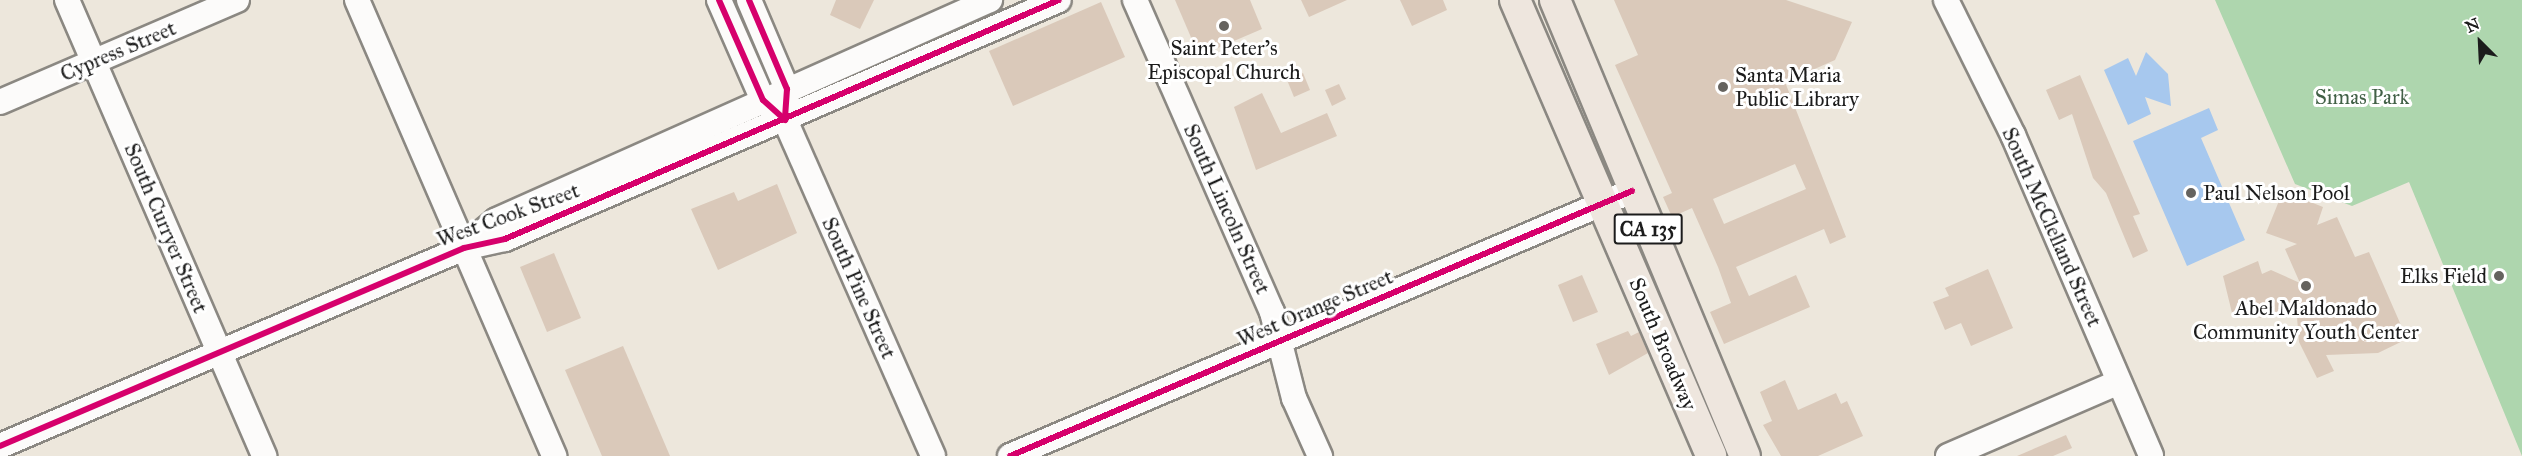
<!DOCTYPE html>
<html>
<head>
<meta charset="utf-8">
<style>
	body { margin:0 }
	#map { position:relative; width:2522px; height:456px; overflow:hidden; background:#ede7dc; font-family:"IM FELL Great Primer",serif }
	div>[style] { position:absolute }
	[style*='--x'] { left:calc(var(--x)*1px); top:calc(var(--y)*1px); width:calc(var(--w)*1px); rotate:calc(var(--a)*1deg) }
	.green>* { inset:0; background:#aed6ae }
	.water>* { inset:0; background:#a7c8ee }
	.building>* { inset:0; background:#dac9ba }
	.roads { filter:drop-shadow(2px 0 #8b8882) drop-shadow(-2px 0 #8b8882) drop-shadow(0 2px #8b8882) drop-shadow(0 -2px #8b8882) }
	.minor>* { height:24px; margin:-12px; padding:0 12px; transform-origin:12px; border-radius:12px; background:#fcfbfa }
	.major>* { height:30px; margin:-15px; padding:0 15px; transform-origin:15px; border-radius:15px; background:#eee6de }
	.cycleway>* { height:6px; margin:-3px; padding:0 3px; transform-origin:3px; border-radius:3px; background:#d6006c }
	.dots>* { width:16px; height:16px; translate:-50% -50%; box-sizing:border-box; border:3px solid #fff; border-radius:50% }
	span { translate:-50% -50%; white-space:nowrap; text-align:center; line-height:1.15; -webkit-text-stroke:6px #fff; paint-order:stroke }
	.shield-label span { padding:2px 4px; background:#fff; border:2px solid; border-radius:4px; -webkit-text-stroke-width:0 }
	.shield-label { font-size:20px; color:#1c1c1c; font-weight:700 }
	.poi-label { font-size:21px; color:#1c1c1c }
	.left { translate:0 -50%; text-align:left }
	.right { translate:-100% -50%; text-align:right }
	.street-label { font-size:21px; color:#1c1c1c }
	.park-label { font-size:21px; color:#426147 }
	.north { position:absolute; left:2450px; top:12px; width:60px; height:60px; -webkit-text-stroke:4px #fff; paint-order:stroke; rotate:336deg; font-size:16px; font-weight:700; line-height:24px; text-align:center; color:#1c1c1c }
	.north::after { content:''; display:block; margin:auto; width:21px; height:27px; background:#1c1c1c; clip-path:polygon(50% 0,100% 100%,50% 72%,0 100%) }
</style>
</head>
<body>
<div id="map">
	<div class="green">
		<i style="clip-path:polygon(2215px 0,2522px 0,2522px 456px,2409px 182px,2352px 206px,2295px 184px)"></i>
	</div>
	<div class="water">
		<i style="clip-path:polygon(2146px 52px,2168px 74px,2171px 106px,2145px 97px,2151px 114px,2128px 125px,2104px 70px,2128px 58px,2136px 76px)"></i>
		<i style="clip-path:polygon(2209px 108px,2218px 130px,2201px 138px,2245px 240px,2187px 266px,2133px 141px)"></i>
	</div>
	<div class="building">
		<i style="clip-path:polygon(836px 0,874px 0,860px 29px,830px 15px)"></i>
		<i style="clip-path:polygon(1175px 0,1250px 0,1262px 29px,1199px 56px)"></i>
		<i style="clip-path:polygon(1301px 0,1347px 0,1309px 17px)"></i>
		<i style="clip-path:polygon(1400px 0,1443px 0,1447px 10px,1412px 26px)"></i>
		<i style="clip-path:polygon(evenodd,1614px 0,1786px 0,1852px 22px,1835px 60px,1785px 82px,1846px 237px,1830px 244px,1824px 229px,1736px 267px,1749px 296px,1796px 275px,1810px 307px,1724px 344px,1710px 312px,1731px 303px,1718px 267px,1692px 208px,1672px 217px,1663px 197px,1672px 193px,1615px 65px,1638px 55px,1614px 0,1795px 164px,1806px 189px,1724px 224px,1713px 199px,1795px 164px)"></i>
		<i style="clip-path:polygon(1101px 2px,1125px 57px,1013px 106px,989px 51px)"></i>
		<i style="clip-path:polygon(1303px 73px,1310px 90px,1294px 97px,1287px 80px)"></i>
		<i style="clip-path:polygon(2080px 75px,2140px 214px,2133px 216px,2148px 251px,2133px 258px,2106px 193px,2093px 178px,2072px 114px,2059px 120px,2046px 90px)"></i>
		<i style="clip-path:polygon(1339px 84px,1346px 99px,1332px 106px,1325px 90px)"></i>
		<i style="clip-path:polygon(1262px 93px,1281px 133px,1327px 113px,1337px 136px,1256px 170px,1234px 107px)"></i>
		<i style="clip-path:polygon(777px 184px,797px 233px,718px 270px,691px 209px,734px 192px,738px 201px)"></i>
		<i style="clip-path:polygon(2283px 191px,2323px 207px,2317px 225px,2337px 217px,2355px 257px,2369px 252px,2407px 339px,2378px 353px,2326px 355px,2334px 371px,2317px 378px,2299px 342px,2297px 317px,2279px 311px,2261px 318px,2244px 312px,2233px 317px,2223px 276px,2258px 261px,2262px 274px,2271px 270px,2300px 283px,2285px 249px,2297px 244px,2266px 233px)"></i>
		<i style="clip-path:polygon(554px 253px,581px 318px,547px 332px,520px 267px)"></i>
		<i style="clip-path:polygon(1988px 269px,2013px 328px,1971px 346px,1961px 323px,1945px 330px,1933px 302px,1949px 296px,1945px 288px)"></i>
		<i style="clip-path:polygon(1582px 275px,1598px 312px,1573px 322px,1558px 285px)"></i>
		<i style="clip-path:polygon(1628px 331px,1631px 336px,1639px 332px,1648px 353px,1609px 375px,1596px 344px)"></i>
		<i style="clip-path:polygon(623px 346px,670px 456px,602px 456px,565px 370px)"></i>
		<i style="clip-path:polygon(1785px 380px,1798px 410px,1836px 393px,1841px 404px,1847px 401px,1863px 436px,1818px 456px,1781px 456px,1763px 425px,1772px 421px,1760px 392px)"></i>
		<i style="clip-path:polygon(2066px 435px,2072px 448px,2053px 456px,2017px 456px)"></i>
	</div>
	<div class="roads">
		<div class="minor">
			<i style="--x:67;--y:0;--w:497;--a:66.6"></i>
			<i style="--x:357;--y:0;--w:497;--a:66.6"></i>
			<i style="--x:719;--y:0;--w:109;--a:66.3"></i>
			<i style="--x:763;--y:100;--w:30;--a:42"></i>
			<i style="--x:785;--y:120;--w:367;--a:66.2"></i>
			<i style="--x:749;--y:0;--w:97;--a:66.9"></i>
			<i style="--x:787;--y:89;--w:16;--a:94"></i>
			<i style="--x:1135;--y:0;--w:341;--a:66.3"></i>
			<i style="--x:1272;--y:312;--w:89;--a:75.7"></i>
			<i style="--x:1294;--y:398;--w:64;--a:65.9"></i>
			<i style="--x:1946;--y:0;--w:151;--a:63.6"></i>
			<i style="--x:2013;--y:135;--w:349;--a:66.7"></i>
			<i style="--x:0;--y:102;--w:258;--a:-23.3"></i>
			<i style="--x:466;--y:246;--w:40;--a:-40"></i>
			<i style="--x:497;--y:220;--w:540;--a:-24.05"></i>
			<i style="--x:0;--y:446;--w:504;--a:-23.11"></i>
			<i style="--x:464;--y:248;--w:42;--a:-12.4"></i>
			<i style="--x:505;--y:239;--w:603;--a:-23.34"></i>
			<i style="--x:1010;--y:456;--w:676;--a:-23.08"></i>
			<i style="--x:1948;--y:456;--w:186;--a:-23.4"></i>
		</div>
		<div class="major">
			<i style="--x:1515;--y:0;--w:496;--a:66.7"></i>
			<i style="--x:1555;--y:0;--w:494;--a:67.4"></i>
		</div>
	</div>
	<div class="cycleway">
		<i style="--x:719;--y:0;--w:109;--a:66.3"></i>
		<i style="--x:763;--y:100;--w:30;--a:42"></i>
		<i style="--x:749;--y:0;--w:97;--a:66.9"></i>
		<i style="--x:787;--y:89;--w:31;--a:94"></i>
		<i style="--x:0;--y:446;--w:504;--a:-23.11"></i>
		<i style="--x:464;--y:248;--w:42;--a:-12.4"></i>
		<i style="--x:505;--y:239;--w:603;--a:-23.34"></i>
		<i style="--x:1010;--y:456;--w:676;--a:-23.08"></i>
	</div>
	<div class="dots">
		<i style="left:1224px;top:26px;background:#65635f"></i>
		<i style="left:1723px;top:87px;background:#65635f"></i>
		<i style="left:2191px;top:193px;background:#65635f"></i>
		<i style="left:2499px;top:276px;background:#65635f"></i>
		<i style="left:2306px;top:286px;background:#65635f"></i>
	</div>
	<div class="shield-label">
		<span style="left:1648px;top:229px">CA 135</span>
	</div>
	<div class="poi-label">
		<span style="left:1224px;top:60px">Saint Peter's<br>Episcopal Church</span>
		<span class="left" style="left:1735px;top:87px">Santa Maria<br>Public Library</span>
		<span class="left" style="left:2203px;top:193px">Paul Nelson Pool</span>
		<span class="right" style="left:2487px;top:276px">Elks Field</span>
		<span style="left:2306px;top:320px">Abel Maldonado<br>Community Youth Center</span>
	</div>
	<div class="street-label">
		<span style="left:118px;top:51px;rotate:-23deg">Cypress Street</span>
		<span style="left:1227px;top:209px;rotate:66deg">South Lincoln Street</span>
		<span style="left:508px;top:215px;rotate:-20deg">West Cook Street</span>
		<span style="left:2052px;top:227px;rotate:66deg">South McClelland Street</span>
		<span style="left:166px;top:228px;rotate:67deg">South Curryer Street</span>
		<span style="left:859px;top:288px;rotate:66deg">South Pine Street</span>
		<span style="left:1315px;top:308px;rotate:-23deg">West Orange Street</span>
		<span style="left:1663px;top:344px;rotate:67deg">South Broadway</span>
	</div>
	<div class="park-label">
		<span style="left:2362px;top:97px">Simas Park</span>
	</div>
	<div class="north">N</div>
</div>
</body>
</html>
